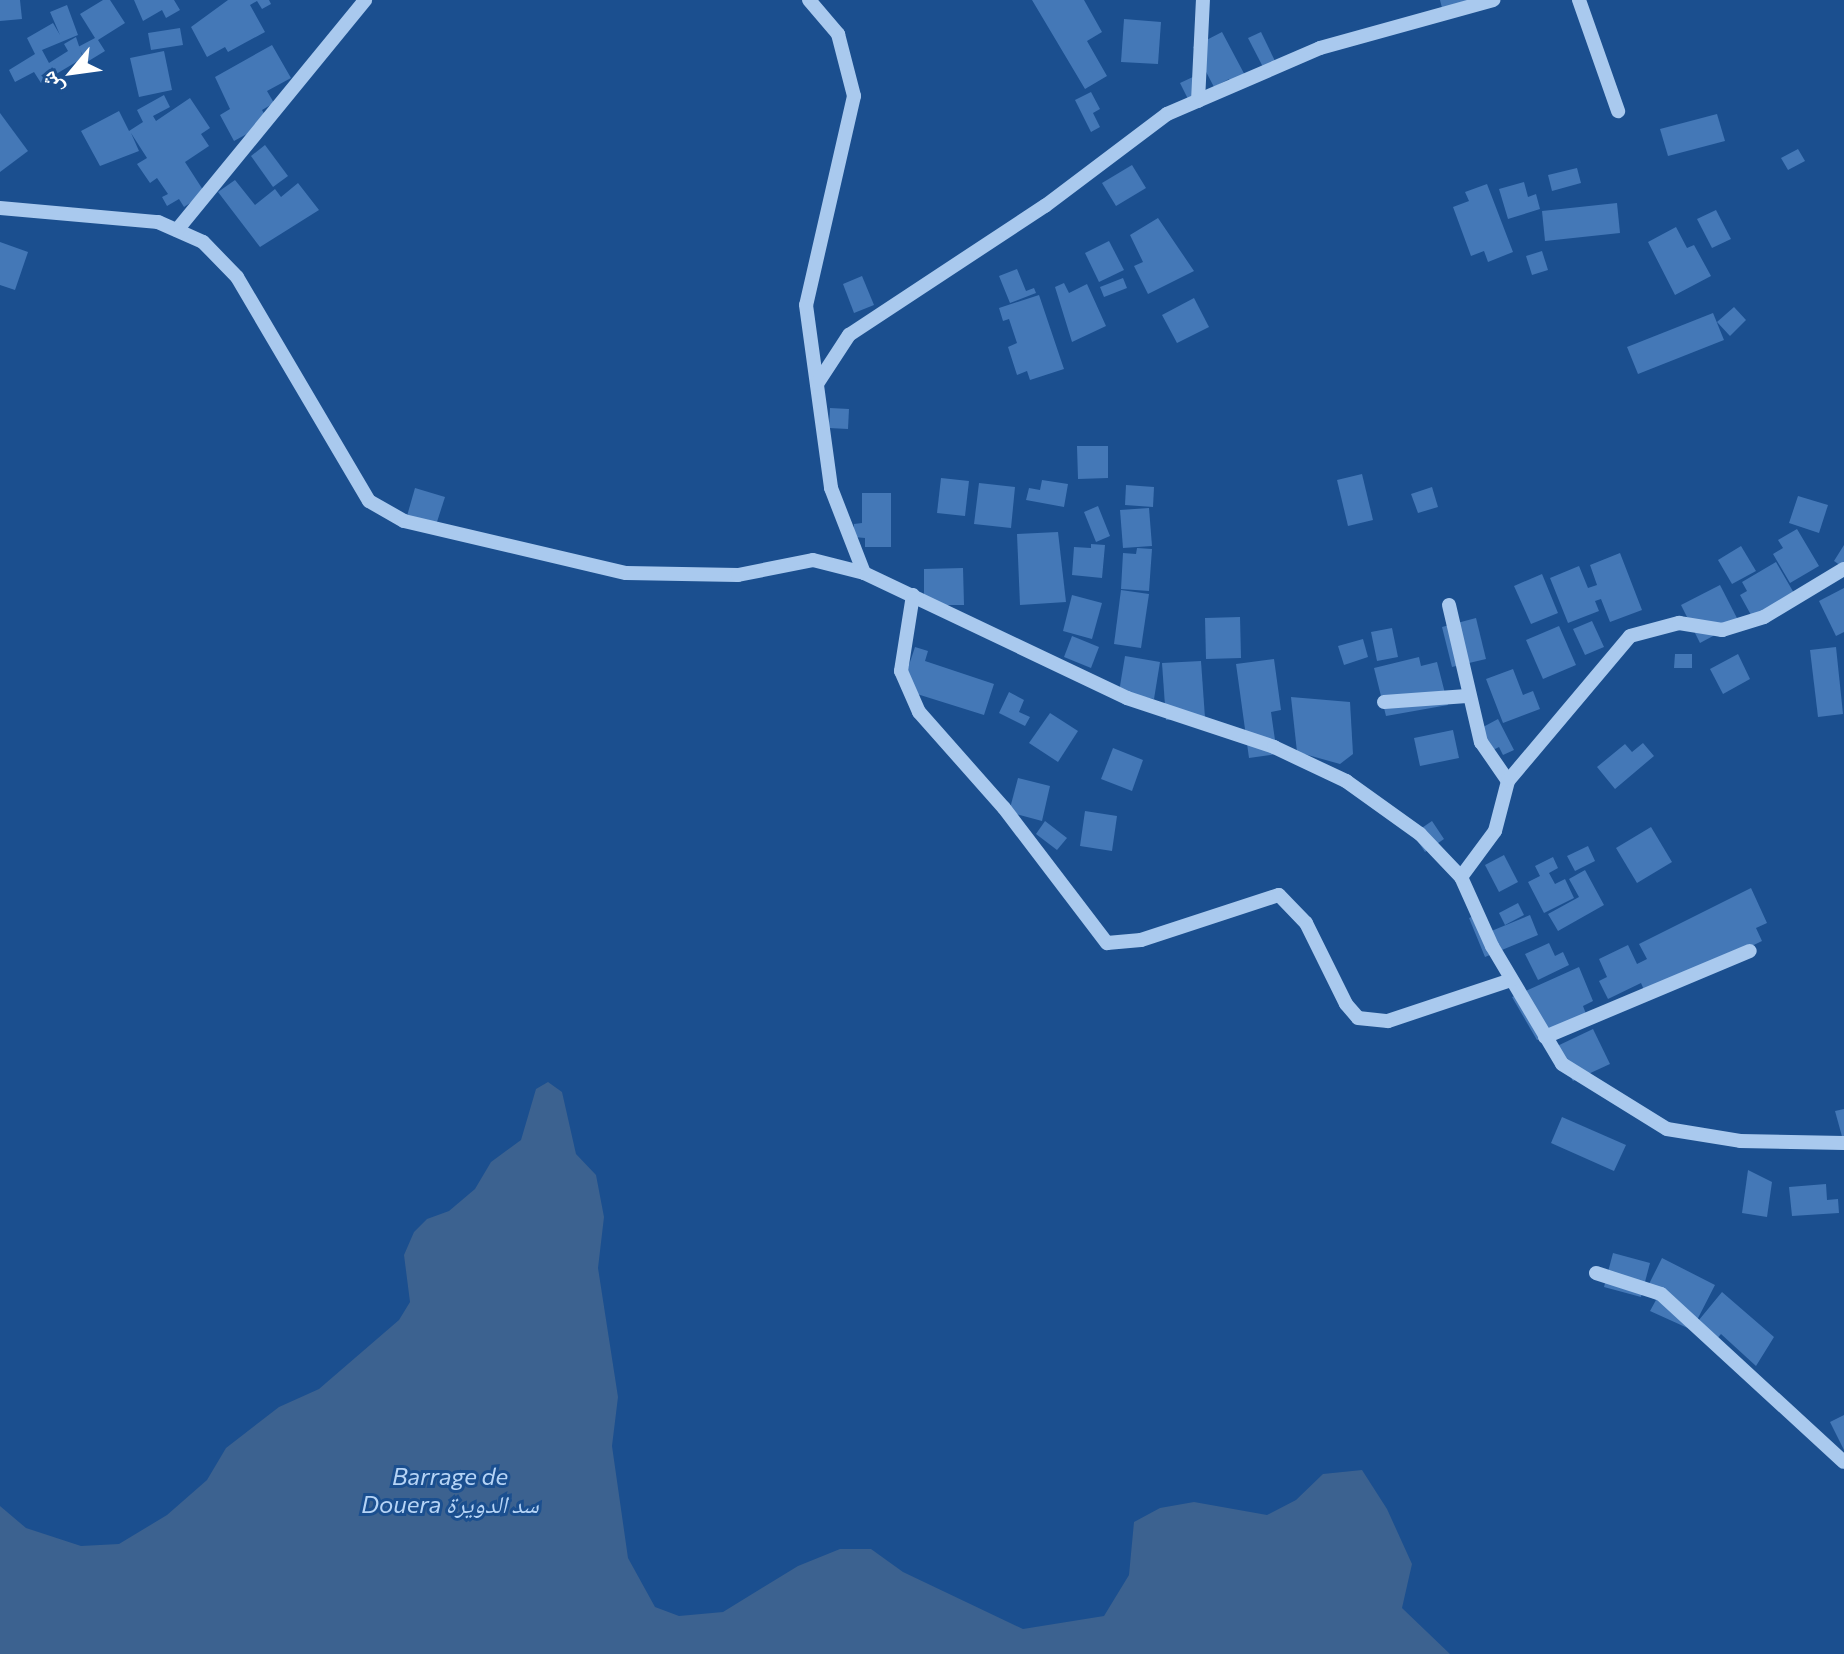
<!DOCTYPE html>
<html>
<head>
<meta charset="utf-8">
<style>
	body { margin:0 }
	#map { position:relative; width:1844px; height:1654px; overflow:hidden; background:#1b4f8f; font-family:Commissioner,"Noto Naskh Arabic",sans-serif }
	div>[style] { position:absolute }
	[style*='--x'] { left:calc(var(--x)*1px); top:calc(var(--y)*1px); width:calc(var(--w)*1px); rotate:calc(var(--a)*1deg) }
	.water>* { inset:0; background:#3c6290 }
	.building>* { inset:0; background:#4478b7 }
	.minor>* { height:14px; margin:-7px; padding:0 7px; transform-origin:7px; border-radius:7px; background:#a9c9ee }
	span { translate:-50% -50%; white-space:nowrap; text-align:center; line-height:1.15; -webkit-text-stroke:6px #1b4f8f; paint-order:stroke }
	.water-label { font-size:24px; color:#b5d3f5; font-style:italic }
	.north { position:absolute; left:32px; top:32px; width:80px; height:80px; -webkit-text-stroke:6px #1b4f8f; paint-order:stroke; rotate:241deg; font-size:22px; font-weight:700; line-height:32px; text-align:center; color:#fff }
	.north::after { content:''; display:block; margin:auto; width:28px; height:36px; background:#fff; clip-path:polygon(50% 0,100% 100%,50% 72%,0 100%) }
</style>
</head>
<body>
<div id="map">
	<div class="water">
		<i style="clip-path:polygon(548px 1082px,562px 1092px,576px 1154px,596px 1175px,604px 1217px,598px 1268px,618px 1397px,612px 1446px,628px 1558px,655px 1607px,679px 1616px,723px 1612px,798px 1566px,840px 1549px,871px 1549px,903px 1572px,1023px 1629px,1104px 1616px,1129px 1575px,1134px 1522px,1160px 1508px,1194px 1502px,1267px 1515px,1296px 1500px,1323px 1474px,1362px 1470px,1387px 1509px,1412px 1564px,1402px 1608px,1450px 1654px,0 1654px,0 1506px,26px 1528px,81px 1546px,119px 1544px,167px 1515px,207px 1480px,226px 1448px,279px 1407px,319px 1389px,399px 1320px,410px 1302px,404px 1255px,414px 1232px,427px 1219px,449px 1211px,475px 1189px,491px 1162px,521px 1140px,536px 1089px)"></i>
	</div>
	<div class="building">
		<i style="clip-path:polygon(0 0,20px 0,22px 19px,0 21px)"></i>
		<i style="clip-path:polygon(103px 0,110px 0,125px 23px,98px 40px,105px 51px,87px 62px,78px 47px,95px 38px,80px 14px)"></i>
		<i style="clip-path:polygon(134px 0,174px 0,180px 10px,166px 18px,162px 10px,143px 21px)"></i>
		<i style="clip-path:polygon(228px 0,269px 0,271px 4px,262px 9px,257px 1px,250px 5px,265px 32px,228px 52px,225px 47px,207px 57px,191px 27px)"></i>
		<i style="clip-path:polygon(1032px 0,1084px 0,1102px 32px,1087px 41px,1107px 76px,1085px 89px)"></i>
		<i style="clip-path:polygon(1440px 0,1469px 0,1442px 8px)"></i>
		<i style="clip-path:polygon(67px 5px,78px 35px,42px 50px,49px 63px,68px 51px,64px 44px,76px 37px,83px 58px,41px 83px,34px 72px,15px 82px,9px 70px,35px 54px,27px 38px,53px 23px,60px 35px,50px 12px)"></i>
		<i style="clip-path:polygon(1124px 19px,1161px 22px,1158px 64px,1121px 62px)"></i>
		<i style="clip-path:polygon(180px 28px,183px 45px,151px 50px,148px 33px)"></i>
		<i style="clip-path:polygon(1222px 32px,1248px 81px,1234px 88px,1229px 79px,1214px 87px,1193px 47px)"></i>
		<i style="clip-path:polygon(1261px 32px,1275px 61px,1263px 67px,1248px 38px)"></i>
		<i style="clip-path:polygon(272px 45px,291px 78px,267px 91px,274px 103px,262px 110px,269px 122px,234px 141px,220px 115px,230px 109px,215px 77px)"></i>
		<i style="clip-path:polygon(164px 51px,172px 90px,139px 97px,130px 58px)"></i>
		<i style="clip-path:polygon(1195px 76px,1192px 107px,1180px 83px)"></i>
		<i style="clip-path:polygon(1091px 92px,1100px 109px,1093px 113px,1100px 127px,1091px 132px,1075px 100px)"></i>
		<i style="clip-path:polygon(164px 95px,170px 107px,153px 116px,156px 121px,190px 98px,210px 128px,201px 134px,209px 146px,185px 162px,205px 193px,184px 207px,179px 199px,167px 206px,162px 197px,168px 194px,157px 178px,150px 183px,137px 164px,147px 158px,131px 133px,139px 151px,100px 166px,81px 131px,119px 111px,129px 131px,143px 122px,137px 110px)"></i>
		<i style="clip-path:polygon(0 113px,28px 151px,0 172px)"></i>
		<i style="clip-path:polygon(1717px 114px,1725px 141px,1668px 156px,1660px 129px)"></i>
		<i style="clip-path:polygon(265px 145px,288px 176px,273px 187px,251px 156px)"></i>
		<i style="clip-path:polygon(1798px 149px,1805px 161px,1788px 170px,1781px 158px)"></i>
		<i style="clip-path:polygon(1132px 165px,1146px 188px,1116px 206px,1102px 183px)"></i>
		<i style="clip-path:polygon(1577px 168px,1581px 183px,1552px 191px,1548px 175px)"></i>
		<i style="clip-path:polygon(235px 180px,255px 205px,275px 189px,281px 197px,298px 183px,319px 210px,260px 247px,218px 192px)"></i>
		<i style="clip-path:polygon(1524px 182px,1528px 197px,1536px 194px,1540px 209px,1508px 219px,1499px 189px)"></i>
		<i style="clip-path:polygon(1487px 184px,1513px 252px,1488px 262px,1484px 251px,1471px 256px,1453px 207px,1469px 201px,1465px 192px)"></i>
		<i style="clip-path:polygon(1617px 203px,1620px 233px,1545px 241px,1542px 211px)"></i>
		<i style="clip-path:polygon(1716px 210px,1731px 239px,1712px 248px,1697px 219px)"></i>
		<i style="clip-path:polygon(1158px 218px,1194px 271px,1148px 294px,1134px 266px,1143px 262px,1130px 235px)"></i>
		<i style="clip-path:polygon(1676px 227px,1687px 248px,1694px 245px,1711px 276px,1675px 295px,1648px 242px)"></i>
		<i style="clip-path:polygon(1109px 241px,1124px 270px,1099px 282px,1085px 253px)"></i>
		<i style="clip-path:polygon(0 242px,28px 252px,15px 290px,0 285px)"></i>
		<i style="clip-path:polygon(1542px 251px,1548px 270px,1532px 275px,1526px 256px)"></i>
		<i style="clip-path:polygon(1017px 269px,1026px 291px,1034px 288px,1036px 293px,1010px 303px,999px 276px)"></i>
		<i style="clip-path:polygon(862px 276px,874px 305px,854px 313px,843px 284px)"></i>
		<i style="clip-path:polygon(1123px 278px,1127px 288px,1104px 297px,1100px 287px)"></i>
		<i style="clip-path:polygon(1064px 283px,1069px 293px,1087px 284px,1106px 326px,1072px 342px,1055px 287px)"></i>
		<i style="clip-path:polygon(1039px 295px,1064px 369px,1030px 380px,1027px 371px,1017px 375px,1008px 347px,1017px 343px,1009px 319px,1003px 321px,999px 308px)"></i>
		<i style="clip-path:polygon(1194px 298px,1209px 327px,1177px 343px,1162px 315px)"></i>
		<i style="clip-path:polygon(1734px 307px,1746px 320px,1730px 336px,1717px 322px)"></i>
		<i style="clip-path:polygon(1713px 313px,1724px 340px,1638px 374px,1627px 347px)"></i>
		<i style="clip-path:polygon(830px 408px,849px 409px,848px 429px,829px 428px)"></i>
		<i style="clip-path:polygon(1077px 446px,1108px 446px,1108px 478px,1078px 479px)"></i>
		<i style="clip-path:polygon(1362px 474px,1373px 520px,1348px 526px,1337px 480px)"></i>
		<i style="clip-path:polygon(941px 478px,969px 481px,965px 516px,937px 513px)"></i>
		<i style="clip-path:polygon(1042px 480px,1068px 484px,1064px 507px,1026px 500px,1029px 488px,1040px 490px)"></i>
		<i style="clip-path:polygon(979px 483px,1015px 487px,1011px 528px,974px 524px)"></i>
		<i style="clip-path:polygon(1126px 485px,1154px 487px,1153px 507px,1125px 505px)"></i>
		<i style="clip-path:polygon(1432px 487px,1438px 507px,1418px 513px,1411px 494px)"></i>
		<i style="clip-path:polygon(415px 488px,445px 497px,436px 525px,407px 516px)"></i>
		<i style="clip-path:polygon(862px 493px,891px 493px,891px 547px,865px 547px,865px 538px,854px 537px,854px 524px,862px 523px)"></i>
		<i style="clip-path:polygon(1798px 496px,1828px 505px,1819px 533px,1789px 523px)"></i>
		<i style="clip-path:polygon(1098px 506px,1110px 536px,1096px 542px,1084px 512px)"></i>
		<i style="clip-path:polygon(1149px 508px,1152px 546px,1123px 548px,1120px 510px)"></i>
		<i style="clip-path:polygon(1797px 529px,1819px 566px,1790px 583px,1773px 554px,1783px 548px,1778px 540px)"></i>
		<i style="clip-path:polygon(1058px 532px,1066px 602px,1020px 605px,1017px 534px)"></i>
		<i style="clip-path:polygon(1091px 544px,1105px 545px,1102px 578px,1072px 575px,1074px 547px,1091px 548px)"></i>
		<i style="clip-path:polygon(1844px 545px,1844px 568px,1834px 561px)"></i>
		<i style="clip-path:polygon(1741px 546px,1756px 571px,1732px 584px,1718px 560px)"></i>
		<i style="clip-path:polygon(1137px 548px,1152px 549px,1149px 591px,1121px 589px,1123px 553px,1136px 554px)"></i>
		<i style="clip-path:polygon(1620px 553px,1642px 610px,1610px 622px,1601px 599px,1595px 601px,1599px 611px,1568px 623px,1550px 578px,1579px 566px,1588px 588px,1597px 585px,1590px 565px)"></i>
		<i style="clip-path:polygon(1776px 562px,1798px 600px,1756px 624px,1740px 595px,1747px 591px,1742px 582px)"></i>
		<i style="clip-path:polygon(963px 568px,964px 605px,924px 605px,924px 569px)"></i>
		<i style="clip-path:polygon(1542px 574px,1558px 613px,1531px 624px,1514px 586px)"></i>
		<i style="clip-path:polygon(1720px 585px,1739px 622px,1700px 643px,1681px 605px)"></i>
		<i style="clip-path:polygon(1844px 588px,1844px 632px,1836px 636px,1819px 601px)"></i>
		<i style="clip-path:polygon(1121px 590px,1149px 594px,1141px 648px,1114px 644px)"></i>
		<i style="clip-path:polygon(1072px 595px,1102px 603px,1092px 639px,1063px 631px)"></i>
		<i style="clip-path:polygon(1240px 617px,1241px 658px,1206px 659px,1205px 618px)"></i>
		<i style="clip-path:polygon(1476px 618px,1486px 659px,1452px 667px,1442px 627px)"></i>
		<i style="clip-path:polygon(1592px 621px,1604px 647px,1585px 655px,1573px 629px)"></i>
		<i style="clip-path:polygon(1559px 626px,1576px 665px,1543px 679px,1526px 640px)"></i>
		<i style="clip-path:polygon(1392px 628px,1398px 657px,1377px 661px,1371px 632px)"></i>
		<i style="clip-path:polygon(1072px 636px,1099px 647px,1091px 668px,1064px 657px)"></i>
		<i style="clip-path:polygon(1363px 639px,1368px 657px,1344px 665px,1338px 646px)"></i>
		<i style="clip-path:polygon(915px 647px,928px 651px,925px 661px,994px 684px,984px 715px,901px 689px)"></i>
		<i style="clip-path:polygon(1836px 647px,1843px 714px,1818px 717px,1810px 650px)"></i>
		<i style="clip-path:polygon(1675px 654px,1692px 654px,1692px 668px,1674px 668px)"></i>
		<i style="clip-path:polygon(1738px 654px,1750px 679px,1723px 694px,1710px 669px)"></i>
		<i style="clip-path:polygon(1125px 656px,1160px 662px,1154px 699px,1119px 692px)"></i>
		<i style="clip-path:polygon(1419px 657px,1421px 666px,1437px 662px,1448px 705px,1386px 716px,1374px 668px)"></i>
		<i style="clip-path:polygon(1274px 659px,1281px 710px,1271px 712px,1277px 754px,1249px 758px,1236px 664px)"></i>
		<i style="clip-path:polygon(1201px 661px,1205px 718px,1166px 720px,1162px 663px)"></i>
		<i style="clip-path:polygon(1513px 669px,1523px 695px,1533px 691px,1540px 709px,1503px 723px,1486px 679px)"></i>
		<i style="clip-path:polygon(1009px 692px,1024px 700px,1019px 712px,1030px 717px,1025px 726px,999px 713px)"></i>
		<i style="clip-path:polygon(1291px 697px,1350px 702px,1353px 754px,1340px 764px,1297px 752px)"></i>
		<i style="clip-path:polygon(1050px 713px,1078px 731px,1058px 762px,1029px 743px)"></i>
		<i style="clip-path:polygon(1498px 719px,1514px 750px,1503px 755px,1499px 747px,1483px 755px,1472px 733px)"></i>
		<i style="clip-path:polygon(1453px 730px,1459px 758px,1420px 766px,1414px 738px)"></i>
		<i style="clip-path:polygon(1643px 743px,1654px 756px,1615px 789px,1597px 767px,1625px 744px,1632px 752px)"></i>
		<i style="clip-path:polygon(1113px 748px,1143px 760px,1132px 791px,1101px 779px)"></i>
		<i style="clip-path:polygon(1018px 778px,1050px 786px,1042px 821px,1009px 812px)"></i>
		<i style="clip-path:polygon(1085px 811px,1117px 816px,1112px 851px,1080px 846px)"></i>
		<i style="clip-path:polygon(1045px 821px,1067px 838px,1057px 850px,1036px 834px)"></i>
		<i style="clip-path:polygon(1432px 821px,1444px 839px,1425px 852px,1413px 834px)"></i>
		<i style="clip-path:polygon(1651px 827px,1672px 862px,1637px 883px,1616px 848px)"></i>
		<i style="clip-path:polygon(1588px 846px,1595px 861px,1575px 871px,1567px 856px)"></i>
		<i style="clip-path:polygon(1504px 855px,1518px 882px,1499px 892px,1485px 865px)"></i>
		<i style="clip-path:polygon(1553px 857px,1558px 868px,1549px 873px,1555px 884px,1565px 879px,1574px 898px,1544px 913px,1528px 882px,1540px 876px,1535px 866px)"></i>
		<i style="clip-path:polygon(1585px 870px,1604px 905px,1558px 931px,1548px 914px,1579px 897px,1569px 879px)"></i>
		<i style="clip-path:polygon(1751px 888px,1767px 923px,1756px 928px,1762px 941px,1647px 997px,1641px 983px,1608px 999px,1599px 981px,1607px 977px,1599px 959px,1628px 945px,1637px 964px,1647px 959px,1639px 944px)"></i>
		<i style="clip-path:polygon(1518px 903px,1524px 915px,1505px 925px,1499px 913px)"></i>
		<i style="clip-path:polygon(1481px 913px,1489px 932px,1530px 915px,1538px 935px,1485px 957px,1469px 918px)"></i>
		<i style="clip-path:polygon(1549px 943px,1555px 956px,1563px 952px,1569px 965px,1538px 980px,1525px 954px)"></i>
		<i style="clip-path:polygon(1579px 967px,1593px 1001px,1583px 1006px,1588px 1019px,1537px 1040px,1512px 997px)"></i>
		<i style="clip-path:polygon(1593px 1029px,1610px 1064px,1573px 1081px,1553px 1048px)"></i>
		<i style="clip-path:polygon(1844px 1109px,1844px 1140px,1843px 1140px,1835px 1111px)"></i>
		<i style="clip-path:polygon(1562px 1117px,1626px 1145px,1614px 1171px,1551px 1143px)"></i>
		<i style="clip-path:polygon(1748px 1170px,1772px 1182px,1767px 1217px,1742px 1213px)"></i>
		<i style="clip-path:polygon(1826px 1184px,1827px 1200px,1838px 1199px,1839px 1213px,1792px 1216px,1789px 1187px)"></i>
		<i style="clip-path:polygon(1613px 1253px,1650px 1263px,1641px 1297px,1604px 1287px)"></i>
		<i style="clip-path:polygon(1662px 1258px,1715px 1285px,1694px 1326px,1722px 1292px,1774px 1337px,1756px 1366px,1721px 1334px,1711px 1346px,1692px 1330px,1650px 1311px,1656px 1300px,1644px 1294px)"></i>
		<i style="clip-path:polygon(1844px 1415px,1844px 1450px,1830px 1422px)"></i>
	</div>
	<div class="minor">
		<i style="--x:809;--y:0;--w:45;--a:49.5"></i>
		<i style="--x:838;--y:34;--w:64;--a:75.5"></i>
		<i style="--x:854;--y:96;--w:214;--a:102.9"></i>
		<i style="--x:806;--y:305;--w:185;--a:82.2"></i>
		<i style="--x:831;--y:488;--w:91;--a:68.8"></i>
		<i style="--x:1579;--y:0;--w:118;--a:70.6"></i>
		<i style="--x:1198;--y:101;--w:101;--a:-87.2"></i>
		<i style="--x:0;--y:208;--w:159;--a:5.1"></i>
		<i style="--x:158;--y:222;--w:49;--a:24"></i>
		<i style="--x:203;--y:242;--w:49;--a:45.8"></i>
		<i style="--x:237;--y:277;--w:260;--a:59.5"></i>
		<i style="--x:369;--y:501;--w:40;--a:29.7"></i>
		<i style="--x:404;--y:521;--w:228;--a:13.2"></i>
		<i style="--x:626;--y:573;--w:112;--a:1"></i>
		<i style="--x:738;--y:575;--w:76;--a:-11.3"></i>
		<i style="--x:813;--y:560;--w:53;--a:14.3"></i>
		<i style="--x:864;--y:573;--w:291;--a:25.4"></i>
		<i style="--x:1127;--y:698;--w:155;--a:18.4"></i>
		<i style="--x:1274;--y:747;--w:80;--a:25.3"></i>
		<i style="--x:1346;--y:781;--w:91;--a:35.6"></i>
		<i style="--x:1420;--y:834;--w:59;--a:46.4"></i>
		<i style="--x:1461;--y:877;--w:76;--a:65.8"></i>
		<i style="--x:1492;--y:946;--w:137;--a:59.3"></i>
		<i style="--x:1562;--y:1064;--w:123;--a:31.8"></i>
		<i style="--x:1667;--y:1129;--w:74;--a:9.3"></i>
		<i style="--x:1740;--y:1141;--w:104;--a:1.1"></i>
		<i style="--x:177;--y:230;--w:297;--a:-50.7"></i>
		<i style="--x:817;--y:384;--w:59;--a:-56.9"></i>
		<i style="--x:849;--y:335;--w:235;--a:-33.4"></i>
		<i style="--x:1045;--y:206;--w:153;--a:-37"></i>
		<i style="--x:1167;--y:114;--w:167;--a:-23.3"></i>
		<i style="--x:1320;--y:48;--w:180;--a:-15.5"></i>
		<i style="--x:913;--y:595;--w:77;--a:99"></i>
		<i style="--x:901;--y:671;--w:45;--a:66.3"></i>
		<i style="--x:919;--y:712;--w:128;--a:48.5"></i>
		<i style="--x:1004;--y:808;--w:170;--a:52.7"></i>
		<i style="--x:1107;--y:943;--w:34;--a:-5"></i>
		<i style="--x:1141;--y:940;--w:145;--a:-18.1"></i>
		<i style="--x:1279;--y:895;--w:39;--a:46"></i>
		<i style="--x:1306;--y:923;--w:90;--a:63.7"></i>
		<i style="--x:1346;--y:1004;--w:18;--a:49"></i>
		<i style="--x:1358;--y:1018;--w:30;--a:6"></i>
		<i style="--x:1388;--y:1021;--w:130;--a:-18.4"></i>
		<i style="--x:1449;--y:605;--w:141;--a:76.9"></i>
		<i style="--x:1481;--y:742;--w:47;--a:55.3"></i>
		<i style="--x:1384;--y:702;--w:83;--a:-4.1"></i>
		<i style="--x:1461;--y:877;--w:57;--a:-53.5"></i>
		<i style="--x:1495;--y:831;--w:52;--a:-75.4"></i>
		<i style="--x:1508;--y:781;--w:189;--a:-49.9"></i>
		<i style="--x:1630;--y:636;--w:51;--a:-14.9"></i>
		<i style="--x:1679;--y:623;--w:44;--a:9.2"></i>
		<i style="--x:1722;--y:630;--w:44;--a:-17.2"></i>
		<i style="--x:1764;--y:617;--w:93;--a:-31"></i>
		<i style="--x:1545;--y:1037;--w:222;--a:-22.8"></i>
		<i style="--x:1596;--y:1273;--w:68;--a:17.9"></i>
		<i style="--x:1661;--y:1294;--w:248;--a:42.6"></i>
	</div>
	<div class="water-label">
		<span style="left:450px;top:1490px">Barrage de<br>Douera سد الدويرة</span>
	</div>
	<div class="north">ش</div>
</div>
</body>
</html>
